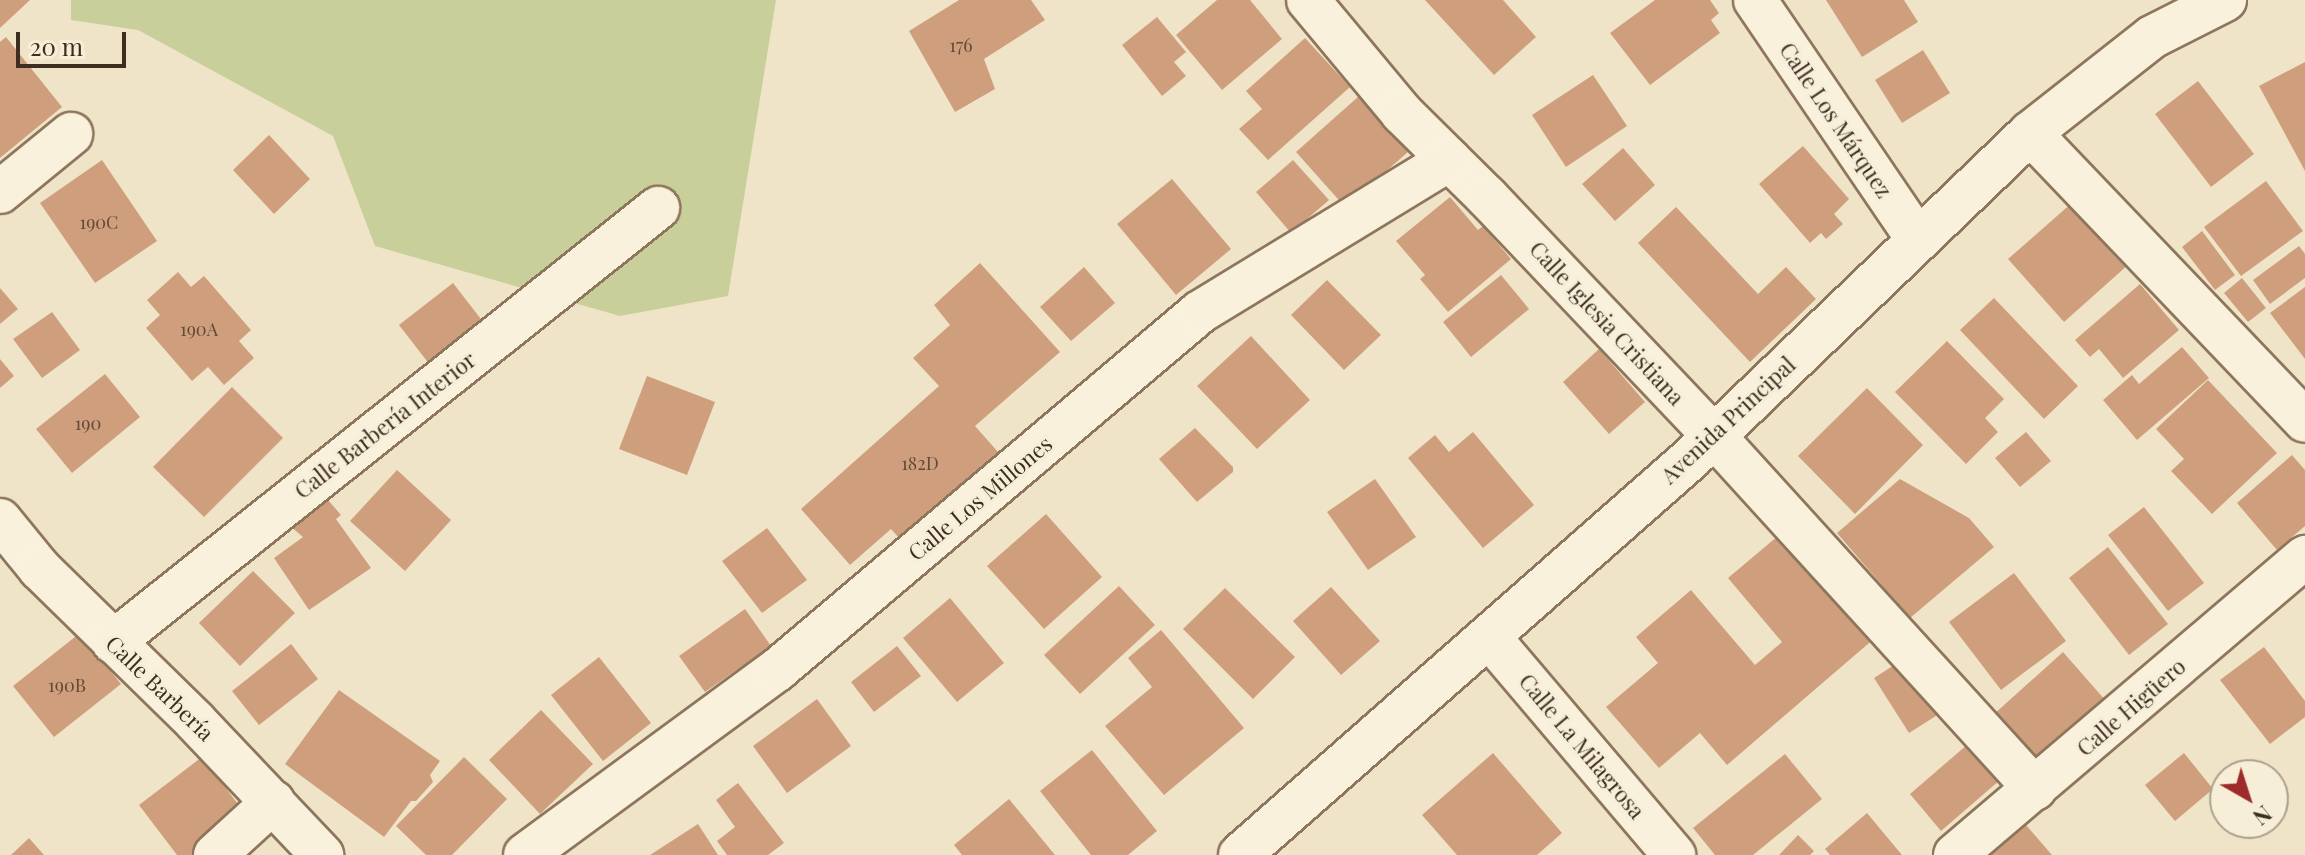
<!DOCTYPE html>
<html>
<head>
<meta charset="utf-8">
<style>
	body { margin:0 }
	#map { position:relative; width:2305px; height:855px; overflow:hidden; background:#f0e4c8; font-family:"Playfair Display",serif }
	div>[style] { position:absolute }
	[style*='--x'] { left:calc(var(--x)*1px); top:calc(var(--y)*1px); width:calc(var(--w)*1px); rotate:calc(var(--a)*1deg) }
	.green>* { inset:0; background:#c9cf9b }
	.building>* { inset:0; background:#cf9f7d }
	.roads { filter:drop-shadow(2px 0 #8d765c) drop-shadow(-2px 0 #8d765c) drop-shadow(0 2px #8d765c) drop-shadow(0 -2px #8d765c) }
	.minor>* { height:42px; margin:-21px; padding:0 21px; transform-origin:21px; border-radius:21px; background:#faf1dc }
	span { translate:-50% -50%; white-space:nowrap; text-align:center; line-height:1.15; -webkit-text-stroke:6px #f7eed8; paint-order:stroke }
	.number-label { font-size:18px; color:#624a37 }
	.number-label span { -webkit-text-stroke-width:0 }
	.street-label { font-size:22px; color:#3d2e20 }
	.north { position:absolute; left:2209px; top:759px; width:80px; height:80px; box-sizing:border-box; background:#f7eed8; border:2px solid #ada18e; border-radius:50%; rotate:141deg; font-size:22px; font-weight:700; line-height:32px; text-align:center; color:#3d2e20 }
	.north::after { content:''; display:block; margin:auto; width:28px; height:36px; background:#9e2a2b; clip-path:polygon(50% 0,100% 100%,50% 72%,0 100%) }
	.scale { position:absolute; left:16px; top:32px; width:110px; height:36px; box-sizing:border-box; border:4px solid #3d2e20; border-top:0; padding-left:10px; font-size:24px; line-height:28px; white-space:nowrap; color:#3d2e20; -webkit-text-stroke:6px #f7eed8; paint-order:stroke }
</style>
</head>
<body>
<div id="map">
	<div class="green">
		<i style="clip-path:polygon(71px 0,776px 0,728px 296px,620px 316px,375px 246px,333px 136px,138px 30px,71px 20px)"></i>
	</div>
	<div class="building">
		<i style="clip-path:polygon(0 0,30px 0,0 28px)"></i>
		<i style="clip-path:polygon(959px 0,1031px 0,1045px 20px,984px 59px,995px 89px,955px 112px,909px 31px)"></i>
		<i style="clip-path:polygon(1217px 0,1250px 0,1282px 39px,1222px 90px,1176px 35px)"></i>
		<i style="clip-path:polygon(1425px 0,1503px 0,1536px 37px,1494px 75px)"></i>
		<i style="clip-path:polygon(1655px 0,1710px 0,1719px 13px,1711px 20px,1720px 33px,1650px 85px,1610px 33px)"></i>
		<i style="clip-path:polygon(1826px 0,1904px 0,1918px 22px,1862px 57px)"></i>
		<i style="clip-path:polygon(1157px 17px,1186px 52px,1174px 62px,1186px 76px,1162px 96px,1122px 45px)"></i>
		<i style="clip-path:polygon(6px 37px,62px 107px,0 158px,0 42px)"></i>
		<i style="clip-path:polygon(1305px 38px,1350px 87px,1268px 160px,1239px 129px,1262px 109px,1246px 91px)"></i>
		<i style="clip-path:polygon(1923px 50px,1950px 93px,1902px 123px,1875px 80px)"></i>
		<i style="clip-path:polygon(2305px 62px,2305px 171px,2259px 86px)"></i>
		<i style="clip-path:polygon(1593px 75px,1627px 126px,1566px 167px,1532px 115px)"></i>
		<i style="clip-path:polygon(2198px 81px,2254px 154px,2211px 187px,2155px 114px)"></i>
		<i style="clip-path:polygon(1359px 96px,1408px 152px,1345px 207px,1296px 152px)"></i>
		<i style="clip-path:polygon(269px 135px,310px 179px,274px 214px,233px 170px)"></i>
		<i style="clip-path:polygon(1803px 146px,1849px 199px,1834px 214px,1843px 224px,1826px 239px,1821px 233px,1810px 243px,1759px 184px)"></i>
		<i style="clip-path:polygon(1623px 148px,1655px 185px,1615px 221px,1582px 184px)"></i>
		<i style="clip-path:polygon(102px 160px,157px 241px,95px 283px,40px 203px)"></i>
		<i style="clip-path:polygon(1293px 160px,1329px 200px,1291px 233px,1256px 192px)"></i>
		<i style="clip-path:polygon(1172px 179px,1231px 249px,1176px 295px,1117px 224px)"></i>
		<i style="clip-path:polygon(2266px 181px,2303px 231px,2241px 276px,2204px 227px)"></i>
		<i style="clip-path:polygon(1450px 197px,1478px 230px,1483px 226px,1511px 259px,1448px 312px,1420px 279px,1425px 275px,1396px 241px)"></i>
		<i style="clip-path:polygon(2074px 201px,2129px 264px,2064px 322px,2008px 259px)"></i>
		<i style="clip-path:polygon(1676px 207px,1758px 294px,1786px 267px,1816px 299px,1750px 362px,1638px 243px)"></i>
		<i style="clip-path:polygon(2202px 231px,2235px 275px,2215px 290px,2182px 247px)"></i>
		<i style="clip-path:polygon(2299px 246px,2305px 254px,2305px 278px,2270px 304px,2253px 280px)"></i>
		<i style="clip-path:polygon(980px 263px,1060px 352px,975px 426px,998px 452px,900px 539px,891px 529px,850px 565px,801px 509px,939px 386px,913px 358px,950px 325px,934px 305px)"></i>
		<i style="clip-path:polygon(1084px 267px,1115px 303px,1071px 341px,1040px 307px)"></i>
		<i style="clip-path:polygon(178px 272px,191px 287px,204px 276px,251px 330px,239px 341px,254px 358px,224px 385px,208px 367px,192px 381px,146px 328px,160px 315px,147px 300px)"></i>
		<i style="clip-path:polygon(1501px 275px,1529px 309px,1471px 357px,1443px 322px)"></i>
		<i style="clip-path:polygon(2242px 278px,2266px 308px,2248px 322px,2224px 293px)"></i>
		<i style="clip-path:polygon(1327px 280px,1381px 335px,1344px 370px,1291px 315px)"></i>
		<i style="clip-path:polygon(453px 283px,491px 332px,437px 374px,399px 325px)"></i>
		<i style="clip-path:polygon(2140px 284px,2179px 330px,2123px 378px,2099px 349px,2090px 357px,2075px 340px)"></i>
		<i style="clip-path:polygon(2305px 287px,2305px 359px,2270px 313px)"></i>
		<i style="clip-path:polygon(0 288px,18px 309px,0 324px)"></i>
		<i style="clip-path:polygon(1994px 298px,2078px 386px,2044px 419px,1960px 330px)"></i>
		<i style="clip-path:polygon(52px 312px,80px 350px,42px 378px,13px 339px)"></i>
		<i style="clip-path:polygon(1251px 336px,1310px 400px,1257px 449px,1197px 386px)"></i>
		<i style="clip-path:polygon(1947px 341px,2004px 399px,1985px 418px,1998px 432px,1966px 464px,1895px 392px)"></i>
		<i style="clip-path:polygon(2182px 347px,2209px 378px,2137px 440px,2103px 400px,2132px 375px,2139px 384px)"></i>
		<i style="clip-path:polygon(1599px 349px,1645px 402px,1609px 434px,1563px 382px)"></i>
		<i style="clip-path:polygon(0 359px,14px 376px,0 388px)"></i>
		<i style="clip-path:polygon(105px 374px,140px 417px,72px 473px,36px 429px)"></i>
		<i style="clip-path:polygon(647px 376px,715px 402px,687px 475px,619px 449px)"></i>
		<i style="clip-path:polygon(2208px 380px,2277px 453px,2212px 514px,2171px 471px,2184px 459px,2156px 429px)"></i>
		<i style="clip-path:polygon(232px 387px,283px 438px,204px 517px,153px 467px)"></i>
		<i style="clip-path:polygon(1867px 388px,1923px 445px,1855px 514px,1798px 456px)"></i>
		<i style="clip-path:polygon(1195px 428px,1233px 467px,1233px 472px,1197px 502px,1159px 459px)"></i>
		<i style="clip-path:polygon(1473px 432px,1534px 505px,1483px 548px,1408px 458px,1435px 435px,1449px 452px)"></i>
		<i style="clip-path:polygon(2026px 432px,2051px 461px,2020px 487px,1995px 458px)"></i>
		<i style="clip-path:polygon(2292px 455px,2305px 470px,2305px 526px,2277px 550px,2237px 503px)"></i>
		<i style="clip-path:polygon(397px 470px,451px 520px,405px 571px,350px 521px)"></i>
		<i style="clip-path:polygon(1375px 479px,1416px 537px,1368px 570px,1327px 512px)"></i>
		<i style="clip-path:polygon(1900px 479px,1969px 518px,1994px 547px,1910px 618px,1837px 533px)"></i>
		<i style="clip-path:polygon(315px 485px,341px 515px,336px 519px,371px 568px,309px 610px,274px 558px,303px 537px,290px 526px)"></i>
		<i style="clip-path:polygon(2144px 507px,2204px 583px,2168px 611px,2108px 535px)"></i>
		<i style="clip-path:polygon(1046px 514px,1102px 577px,1044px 629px,987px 566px)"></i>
		<i style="clip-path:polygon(1792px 524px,1883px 631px,1727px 765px,1700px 733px,1659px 768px,1606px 707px,1658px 663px,1636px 637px,1691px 590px,1755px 665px,1782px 642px,1728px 578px)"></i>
		<i style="clip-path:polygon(767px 528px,807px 580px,762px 613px,722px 561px)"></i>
		<i style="clip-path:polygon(2108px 547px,2168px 624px,2129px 655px,2069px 578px)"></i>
		<i style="clip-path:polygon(253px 571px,295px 613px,240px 666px,199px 623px)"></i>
		<i style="clip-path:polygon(2014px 573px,2066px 641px,2001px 690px,1949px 622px)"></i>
		<i style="clip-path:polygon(1119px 586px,1155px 625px,1080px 694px,1044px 655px)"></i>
		<i style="clip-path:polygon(1331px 587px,1380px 641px,1341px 675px,1293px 621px)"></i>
		<i style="clip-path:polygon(1225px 588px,1295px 657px,1253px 699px,1183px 629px)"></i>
		<i style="clip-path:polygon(950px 598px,1004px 663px,957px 702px,903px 638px)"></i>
		<i style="clip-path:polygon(745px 609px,771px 646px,705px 692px,679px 656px)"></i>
		<i style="clip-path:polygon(1161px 630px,1244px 728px,1164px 795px,1105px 726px,1152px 687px,1128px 658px)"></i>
		<i style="clip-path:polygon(80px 633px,121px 684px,54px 737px,13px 686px)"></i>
		<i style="clip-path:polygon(291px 644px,318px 679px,259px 725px,232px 691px)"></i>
		<i style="clip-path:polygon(897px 646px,921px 676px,874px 712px,851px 682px)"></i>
		<i style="clip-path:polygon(2264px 647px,2305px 701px,2305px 717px,2270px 744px,2220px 680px)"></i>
		<i style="clip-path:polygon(2063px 652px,2106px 701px,2038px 764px,1993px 715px)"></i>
		<i style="clip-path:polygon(599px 657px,651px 723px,603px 761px,551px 695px)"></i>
		<i style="clip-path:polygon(1905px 658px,1939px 714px,1909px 733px,1874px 678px)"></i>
		<i style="clip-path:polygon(339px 690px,440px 761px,430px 775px,433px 782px,416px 801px,411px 801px,384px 837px,285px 764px)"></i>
		<i style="clip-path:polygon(817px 699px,851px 746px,787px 793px,753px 746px)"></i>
		<i style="clip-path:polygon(541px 710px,593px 764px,540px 814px,489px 760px)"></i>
		<i style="clip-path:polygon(1968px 744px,2000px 780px,1941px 831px,1910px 794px)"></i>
		<i style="clip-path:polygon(1092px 750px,1157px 831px,1128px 855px,1091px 855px,1040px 791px)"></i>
		<i style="clip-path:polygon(1493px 753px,1562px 833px,1537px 855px,1457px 855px,1422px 815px)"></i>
		<i style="clip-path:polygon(2184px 753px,2213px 789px,2175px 821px,2145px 785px)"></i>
		<i style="clip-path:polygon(1785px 754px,1822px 799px,1753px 855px,1715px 855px,1693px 828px)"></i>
		<i style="clip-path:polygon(202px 757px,247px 816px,195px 855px,177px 855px,139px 805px)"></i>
		<i style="clip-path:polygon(464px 757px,507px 799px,452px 855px,426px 855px,396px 826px)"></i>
		<i style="clip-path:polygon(738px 783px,784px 843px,768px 855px,727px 855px,717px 841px,735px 827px,716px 800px)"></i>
		<i style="clip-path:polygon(1009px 799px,1055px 855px,962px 855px,954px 845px)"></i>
		<i style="clip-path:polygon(1867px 813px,1902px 855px,1830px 855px,1825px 849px)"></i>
		<i style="clip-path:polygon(698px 824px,718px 855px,650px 855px)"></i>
		<i style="clip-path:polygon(2026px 825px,2052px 855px,1990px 855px)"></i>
		<i style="clip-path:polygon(1798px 835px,1814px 851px,1810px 855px,1779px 855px)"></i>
		<i style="clip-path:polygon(29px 838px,44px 855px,11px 855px)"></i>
	</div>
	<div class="roads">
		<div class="minor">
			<i style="--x:1308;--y:0;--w:147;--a:50.2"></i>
			<i style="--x:1402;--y:113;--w:120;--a:44.7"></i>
			<i style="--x:1487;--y:197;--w:330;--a:46.5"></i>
			<i style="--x:1714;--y:436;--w:477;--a:47.7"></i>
			<i style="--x:1755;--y:0;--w:290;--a:55.8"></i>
			<i style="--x:2030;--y:133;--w:398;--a:46.3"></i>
			<i style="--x:0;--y:192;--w:92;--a:-39.2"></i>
			<i style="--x:0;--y:520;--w:63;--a:50.8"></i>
			<i style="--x:40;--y:569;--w:217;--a:44.4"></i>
			<i style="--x:195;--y:721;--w:185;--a:46.5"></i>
			<i style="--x:1490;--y:638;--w:285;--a:49.7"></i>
			<i style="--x:113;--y:642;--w:697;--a:-38.53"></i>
			<i style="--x:215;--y:855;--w:79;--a:-42.4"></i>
			<i style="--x:525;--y:855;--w:313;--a:-36.3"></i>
			<i style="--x:777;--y:670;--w:554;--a:-40.24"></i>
			<i style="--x:1200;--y:312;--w:292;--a:-31.4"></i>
			<i style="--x:1240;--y:855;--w:598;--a:-41.34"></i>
			<i style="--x:1689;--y:460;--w:472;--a:-43.8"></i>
			<i style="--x:2030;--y:133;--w:155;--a:-38.2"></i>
			<i style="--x:2152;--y:37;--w:82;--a:-26.9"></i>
			<i style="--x:1955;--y:855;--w:460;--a:-40.4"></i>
		</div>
	</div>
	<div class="number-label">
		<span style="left:961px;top:45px">176</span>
		<span style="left:99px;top:222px">190C</span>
		<span style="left:199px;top:329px">190A</span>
		<span style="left:88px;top:423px">190</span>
		<span style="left:920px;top:463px">182D</span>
		<span style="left:67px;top:685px">190B</span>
	</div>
	<div class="street-label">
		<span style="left:1836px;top:120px;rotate:56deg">Calle Los Márquez</span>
		<span style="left:1607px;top:323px;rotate:47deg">Calle Iglesia Cristiana</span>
		<span style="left:1728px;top:420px;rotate:-43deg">Avenida Principal</span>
		<span style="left:385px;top:425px;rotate:-38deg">Calle Barbería Interior</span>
		<span style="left:980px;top:498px;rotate:-40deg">Calle Los Millones</span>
		<span style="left:160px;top:688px;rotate:44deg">Calle Barbería</span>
		<span style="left:2131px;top:707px;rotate:-41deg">Calle Higüero</span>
		<span style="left:1582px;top:746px;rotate:50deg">Calle La Milagrosa</span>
	</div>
	<div class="north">N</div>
	<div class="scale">20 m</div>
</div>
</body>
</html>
